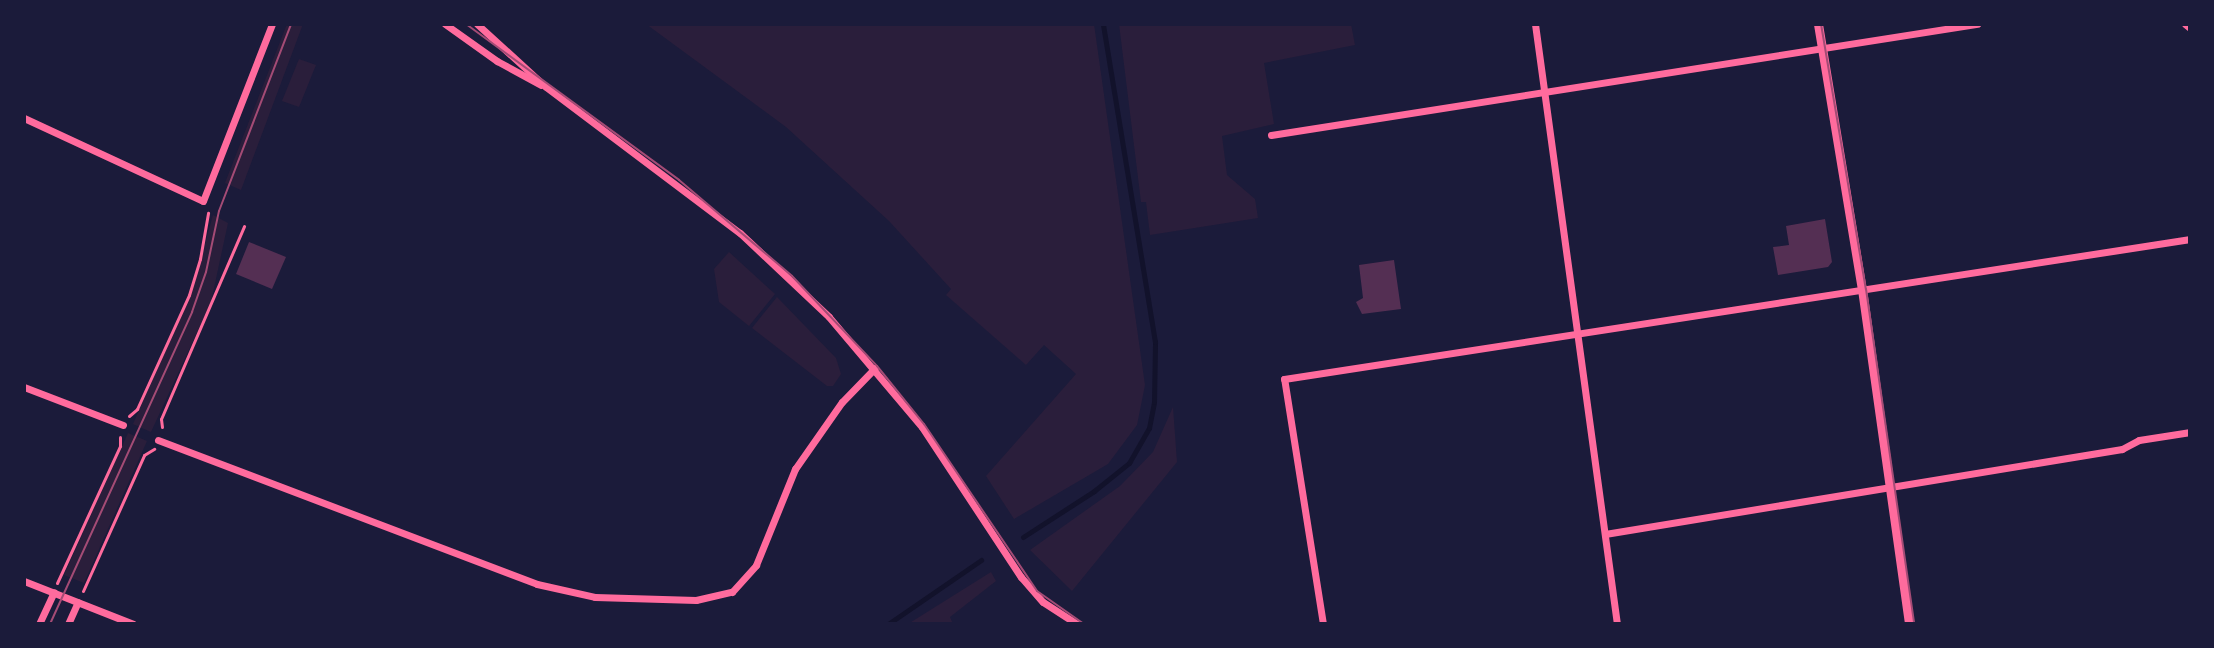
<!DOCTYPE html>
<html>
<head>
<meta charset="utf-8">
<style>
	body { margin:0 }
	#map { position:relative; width:2214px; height:648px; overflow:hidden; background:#1b1b3a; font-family:Lato,sans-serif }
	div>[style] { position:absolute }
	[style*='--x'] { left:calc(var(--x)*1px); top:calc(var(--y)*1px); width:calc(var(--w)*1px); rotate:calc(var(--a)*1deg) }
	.green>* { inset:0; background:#2a1e3b }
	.stream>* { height:5px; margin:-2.5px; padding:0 2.5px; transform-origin:2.5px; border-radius:2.5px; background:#12122b }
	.building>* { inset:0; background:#542f53 }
	.path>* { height:3px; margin:-1.5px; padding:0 1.5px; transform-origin:1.5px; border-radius:1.5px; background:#ff6b9d }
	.minor>* { height:7px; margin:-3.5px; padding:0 3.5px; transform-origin:3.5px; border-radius:3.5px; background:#ff6b9d }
	.tertiary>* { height:9px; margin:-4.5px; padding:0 4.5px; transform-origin:4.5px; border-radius:4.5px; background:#ff6b9d }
	.tram>* { height:2px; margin:-1px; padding:0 1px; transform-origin:1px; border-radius:1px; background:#a44b75 }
	span { translate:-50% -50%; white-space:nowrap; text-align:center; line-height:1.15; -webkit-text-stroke:7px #1b1b3a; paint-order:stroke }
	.frame { position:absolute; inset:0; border:26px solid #1b1b3a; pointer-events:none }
</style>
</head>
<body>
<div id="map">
	<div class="green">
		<i style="clip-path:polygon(287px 24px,303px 24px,241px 190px,225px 183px)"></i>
		<i style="clip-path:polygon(646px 24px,1094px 24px,1145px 385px,1137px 425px,1108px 464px,1014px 519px,986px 476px,1076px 374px,1044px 345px,1026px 365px,946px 295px,951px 289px,889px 221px,786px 127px)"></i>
		<i style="clip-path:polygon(1119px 24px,1351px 24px,1355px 45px,1264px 63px,1274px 124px,1222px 136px,1227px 175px,1255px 199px,1258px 218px,1150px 235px,1146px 202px,1141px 202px)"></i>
		<i style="clip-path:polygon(299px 59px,316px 65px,299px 107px,282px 101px)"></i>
		<i style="clip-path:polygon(213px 215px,228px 223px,211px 302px,151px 432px,133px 424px,191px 294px)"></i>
		<i style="clip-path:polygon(729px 252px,775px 294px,749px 326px,719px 302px,714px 269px)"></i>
		<i style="clip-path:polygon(777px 297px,836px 358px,841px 374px,833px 386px,827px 386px,752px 328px)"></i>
		<i style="clip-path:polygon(1173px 407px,1177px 462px,1072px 591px,1030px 550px,1120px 486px,1153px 452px)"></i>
		<i style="clip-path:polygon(128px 433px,147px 441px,84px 583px,64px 575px)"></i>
		<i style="clip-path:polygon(991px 572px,996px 581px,950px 617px,953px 624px,908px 624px)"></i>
	</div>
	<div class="stream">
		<i style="--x:1023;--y:537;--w:85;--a:-32.9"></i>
		<i style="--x:1094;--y:491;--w:45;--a:-38.7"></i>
		<i style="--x:1129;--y:463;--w:40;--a:-60.3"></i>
		<i style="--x:1149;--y:428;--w:26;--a:-79"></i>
		<i style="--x:1154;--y:402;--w:60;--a:-89"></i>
		<i style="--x:1155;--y:342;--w:322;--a:-99.3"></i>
		<i style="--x:888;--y:624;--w:113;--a:-34.5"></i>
	</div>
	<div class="building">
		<i style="clip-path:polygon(1825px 219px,1832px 262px,1828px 267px,1778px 275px,1773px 247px,1789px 245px,1786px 226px)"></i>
		<i style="clip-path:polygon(249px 242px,286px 257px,272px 289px,236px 274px)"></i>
		<i style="clip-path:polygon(1394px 260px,1401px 309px,1362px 314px,1356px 302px,1363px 298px,1359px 265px)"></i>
	</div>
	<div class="path">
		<i style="--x:129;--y:416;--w:11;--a:-41"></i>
		<i style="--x:137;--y:409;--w:125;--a:-65.5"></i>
		<i style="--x:189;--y:295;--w:38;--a:-73"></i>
		<i style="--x:200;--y:259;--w:47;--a:-80.1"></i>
		<i style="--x:162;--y:427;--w:8;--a:-97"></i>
		<i style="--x:161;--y:419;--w:210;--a:-66.7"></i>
		<i style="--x:57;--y:583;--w:151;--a:-65.3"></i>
		<i style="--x:120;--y:446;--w:9;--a:-90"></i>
		<i style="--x:83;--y:591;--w:149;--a:-65.8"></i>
		<i style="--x:144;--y:455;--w:12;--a:-31"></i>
	</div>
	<div class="minor">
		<i style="--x:445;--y:24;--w:64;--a:35.4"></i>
		<i style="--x:497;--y:61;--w:50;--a:28.6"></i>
		<i style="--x:477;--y:24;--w:93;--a:42.4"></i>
		<i style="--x:546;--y:87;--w:243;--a:37"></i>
		<i style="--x:740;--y:233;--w:122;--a:43.3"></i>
		<i style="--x:829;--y:317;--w:144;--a:49.8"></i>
		<i style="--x:922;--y:427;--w:180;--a:56.6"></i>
		<i style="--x:1021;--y:577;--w:33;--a:49"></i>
		<i style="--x:1043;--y:602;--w:40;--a:32.9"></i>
		<i style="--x:1535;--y:24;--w:606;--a:82.22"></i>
		<i style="--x:2185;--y:24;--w:6;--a:39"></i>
		<i style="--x:24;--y:118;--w:197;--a:24.9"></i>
		<i style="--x:203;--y:201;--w:190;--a:-68.7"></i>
		<i style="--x:1271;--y:135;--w:715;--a:-8.94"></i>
		<i style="--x:24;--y:387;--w:106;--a:21"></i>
		<i style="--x:158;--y:440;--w:405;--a:20.8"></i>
		<i style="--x:537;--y:584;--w:59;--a:12.6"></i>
		<i style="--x:595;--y:597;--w:101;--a:1.7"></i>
		<i style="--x:696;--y:600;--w:37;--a:-13"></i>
		<i style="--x:732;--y:592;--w:36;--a:-48"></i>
		<i style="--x:756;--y:565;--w:104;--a:-67.9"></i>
		<i style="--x:795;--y:469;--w:82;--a:-55"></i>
		<i style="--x:842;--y:402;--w:47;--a:-45.9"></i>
		<i style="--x:1605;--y:534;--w:524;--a:-9.34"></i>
		<i style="--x:2122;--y:449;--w:19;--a:-28"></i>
		<i style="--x:2139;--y:440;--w:52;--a:-8.9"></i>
		<i style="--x:24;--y:581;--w:117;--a:21.5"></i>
		<i style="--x:39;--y:624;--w:35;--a:-65"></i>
		<i style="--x:68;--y:624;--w:24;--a:-66"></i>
		<i style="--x:1323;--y:624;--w:248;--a:-99"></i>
		<i style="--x:1284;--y:379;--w:917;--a:-8.78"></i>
	</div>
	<div class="tertiary">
		<i style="--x:1818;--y:24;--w:269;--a:80.6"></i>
		<i style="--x:1862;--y:289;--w:338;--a:82"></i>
	</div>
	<div class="tram">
		<i style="--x:466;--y:24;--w:264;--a:36.2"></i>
		<i style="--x:679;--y:180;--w:148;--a:40.3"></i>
		<i style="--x:792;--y:276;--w:124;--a:46.6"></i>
		<i style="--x:877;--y:366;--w:75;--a:51"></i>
		<i style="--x:924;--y:424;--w:202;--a:55.9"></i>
		<i style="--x:1037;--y:591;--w:57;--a:35.1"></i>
		<i style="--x:1821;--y:24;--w:269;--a:80.4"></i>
		<i style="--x:1866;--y:289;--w:338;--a:81.8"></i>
		<i style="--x:50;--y:624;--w:343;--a:-65.5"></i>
		<i style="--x:192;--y:312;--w:42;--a:-70.7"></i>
		<i style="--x:206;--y:272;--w:62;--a:-78"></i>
		<i style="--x:219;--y:211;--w:200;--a:-68.9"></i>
	</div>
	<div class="frame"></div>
</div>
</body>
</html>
